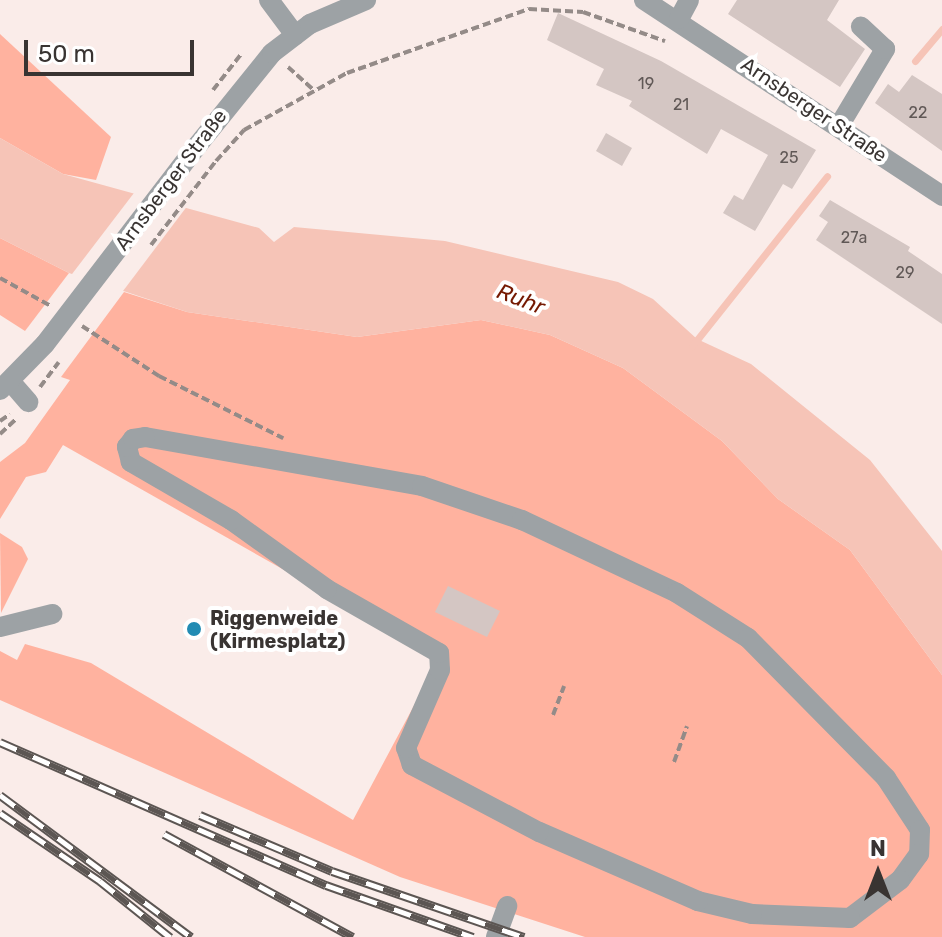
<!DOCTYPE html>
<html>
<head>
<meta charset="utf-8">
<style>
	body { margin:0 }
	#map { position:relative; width:942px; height:937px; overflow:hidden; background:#faece9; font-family:Rubik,sans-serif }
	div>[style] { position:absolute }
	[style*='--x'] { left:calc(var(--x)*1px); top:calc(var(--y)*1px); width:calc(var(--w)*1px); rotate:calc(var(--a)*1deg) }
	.green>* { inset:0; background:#ffb29f }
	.water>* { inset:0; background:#f6c4b7 }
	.pier>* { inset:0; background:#faece9 }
	.stream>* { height:7px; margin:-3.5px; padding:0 3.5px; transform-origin:3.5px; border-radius:3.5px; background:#f6c4b7 }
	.building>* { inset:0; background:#d4c6c3 }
	.path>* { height:4px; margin-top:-2px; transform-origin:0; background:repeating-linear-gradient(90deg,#948b88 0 8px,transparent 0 12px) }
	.minor>* { height:20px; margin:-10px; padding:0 10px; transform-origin:10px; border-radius:10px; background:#9da2a5 }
	.rail>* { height:9px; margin-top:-4.5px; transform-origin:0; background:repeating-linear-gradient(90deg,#fff 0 18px,#5c5653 0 36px); box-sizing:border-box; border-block:2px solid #5c5653 }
	.path-bridge>* { height:4px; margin-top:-2px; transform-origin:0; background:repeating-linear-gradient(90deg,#948b88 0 8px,transparent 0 12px) }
	.minor-bridge>* { height:20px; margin:-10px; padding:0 10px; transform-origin:10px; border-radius:10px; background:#9da2a5 }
	.dots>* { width:22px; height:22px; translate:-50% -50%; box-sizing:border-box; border:4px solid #fff; border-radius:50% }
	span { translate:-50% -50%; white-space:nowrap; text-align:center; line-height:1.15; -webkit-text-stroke:8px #fff; paint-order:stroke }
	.number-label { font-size:16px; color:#605856 }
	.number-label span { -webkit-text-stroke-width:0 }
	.street-label { font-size:20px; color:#393432 }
	.poi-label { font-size:20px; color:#393432; font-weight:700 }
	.left { translate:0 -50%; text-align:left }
	.water-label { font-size:22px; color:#751902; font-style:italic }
	.north { position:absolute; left:838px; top:833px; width:80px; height:80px; -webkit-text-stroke:6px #fff; paint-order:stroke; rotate:0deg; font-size:22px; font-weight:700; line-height:32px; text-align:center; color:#393432 }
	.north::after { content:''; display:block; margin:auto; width:28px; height:36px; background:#393432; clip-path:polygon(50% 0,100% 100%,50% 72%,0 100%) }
	.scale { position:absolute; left:24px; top:40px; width:170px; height:36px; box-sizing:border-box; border:4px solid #393432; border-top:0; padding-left:10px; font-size:24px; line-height:28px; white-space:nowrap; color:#393432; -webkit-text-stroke:6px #fff; paint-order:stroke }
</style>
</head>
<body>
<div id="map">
	<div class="green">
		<i style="clip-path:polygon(0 34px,111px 137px,96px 180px,63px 174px,0 138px)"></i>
		<i style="clip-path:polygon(0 238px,69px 273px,25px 331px,0 315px)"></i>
		<i style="clip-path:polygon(124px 292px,187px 312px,357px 337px,481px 320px,550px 335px,623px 368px,722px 441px,778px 499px,850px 550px,942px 675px,942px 937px,585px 937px,400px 877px,0 700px,0 651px,17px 660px,25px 644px,91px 663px,353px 820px,434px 668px,433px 654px,63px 445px,46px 472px,26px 477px,0 519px,0 462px,25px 443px,70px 380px,61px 377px)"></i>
		<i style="clip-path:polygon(0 533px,22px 547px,28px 559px,1px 613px)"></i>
	</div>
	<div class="water">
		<i style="clip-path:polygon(0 138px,63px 174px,259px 228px,274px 242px,294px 227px,445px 241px,618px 282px,653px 299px,697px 339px,751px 364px,870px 460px,942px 551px,942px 675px,850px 550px,778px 499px,722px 441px,623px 368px,550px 335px,481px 320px,357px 337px,187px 312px,69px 273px,0 238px)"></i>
	</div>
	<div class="pier">
		<i style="clip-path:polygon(137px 189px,188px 205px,120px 295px,69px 278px)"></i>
	</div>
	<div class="stream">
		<i style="--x:915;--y:61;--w:42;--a:-49.8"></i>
		<i style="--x:692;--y:346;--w:217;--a:-51.5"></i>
	</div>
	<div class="building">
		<i style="clip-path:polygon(737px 0,839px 0,827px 20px,865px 49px,840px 87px,728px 14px)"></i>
		<i style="clip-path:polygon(558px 13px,661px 61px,816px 150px,792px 189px,783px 184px,755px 231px,723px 213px,734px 195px,743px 200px,768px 155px,721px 129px,707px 154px,629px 106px,632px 101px,596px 85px,604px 69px,547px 40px)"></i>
		<i style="clip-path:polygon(912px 75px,942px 94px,942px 151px,875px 103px,888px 84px,899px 92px)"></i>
		<i style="clip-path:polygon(606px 133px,632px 148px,622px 166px,596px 151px)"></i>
		<i style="clip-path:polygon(830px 200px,910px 247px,908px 251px,942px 274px,942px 324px,816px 240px,828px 222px,819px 216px)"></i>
		<i style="clip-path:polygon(448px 586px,500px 611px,487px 637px,435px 612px)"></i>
	</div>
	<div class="path">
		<i style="--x:288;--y:67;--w:36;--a:42"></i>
		<i style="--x:213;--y:90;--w:47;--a:-51.9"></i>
		<i style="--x:216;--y:161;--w:42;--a:-47.9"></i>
		<i style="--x:244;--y:130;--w:118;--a:-29"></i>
		<i style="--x:347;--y:73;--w:193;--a:-19.4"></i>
		<i style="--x:529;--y:9;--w:54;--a:3.2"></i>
		<i style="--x:583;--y:12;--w:87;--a:19.5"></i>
		<i style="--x:0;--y:278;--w:58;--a:28.8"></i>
		<i style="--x:82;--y:326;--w:92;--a:33"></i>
		<i style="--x:159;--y:376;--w:139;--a:26.6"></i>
		<i style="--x:40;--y:387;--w:31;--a:-53"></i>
		<i style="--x:0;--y:421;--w:12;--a:-35"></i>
		<i style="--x:0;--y:434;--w:22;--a:-43"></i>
		<i style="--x:553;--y:715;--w:31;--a:-69"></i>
		<i style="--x:674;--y:762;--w:38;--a:-70"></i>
	</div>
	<div class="minor">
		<i style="--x:269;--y:0;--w:44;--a:53.4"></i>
		<i style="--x:644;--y:0;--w:357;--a:33.3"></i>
		<i style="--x:679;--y:19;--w:21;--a:-62"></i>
		<i style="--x:839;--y:126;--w:90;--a:-59.1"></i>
		<i style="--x:885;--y:49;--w:33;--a:-137"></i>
		<i style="--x:197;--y:146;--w:119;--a:-51.1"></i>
		<i style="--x:272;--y:53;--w:48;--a:-37.3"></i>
		<i style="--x:310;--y:24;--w:61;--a:-23.2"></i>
		<i style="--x:10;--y:381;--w:28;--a:49"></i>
		<i style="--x:0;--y:390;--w:64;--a:-45.6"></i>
		<i style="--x:145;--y:437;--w:281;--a:10"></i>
		<i style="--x:422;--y:486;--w:106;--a:18.8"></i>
		<i style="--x:522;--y:520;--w:171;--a:25.2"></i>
		<i style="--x:677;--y:593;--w:84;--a:32.4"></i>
		<i style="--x:748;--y:638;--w:197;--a:45.4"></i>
		<i style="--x:886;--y:778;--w:62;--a:56.8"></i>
		<i style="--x:920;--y:830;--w:24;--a:92"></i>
		<i style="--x:919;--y:854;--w:32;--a:126"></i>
		<i style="--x:900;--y:880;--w:63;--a:142.8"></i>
		<i style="--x:850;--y:918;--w:98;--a:-177.7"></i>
		<i style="--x:752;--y:914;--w:56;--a:-166.5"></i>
		<i style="--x:698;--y:901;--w:173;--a:-156.5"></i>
		<i style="--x:539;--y:832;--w:144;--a:-152.2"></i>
		<i style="--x:412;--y:765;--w:18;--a:-109"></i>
		<i style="--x:406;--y:748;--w:85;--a:-66.4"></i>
		<i style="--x:440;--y:670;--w:17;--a:-93"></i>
		<i style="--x:439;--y:653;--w:129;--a:-150.3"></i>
		<i style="--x:327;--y:589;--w:118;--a:-144.3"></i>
		<i style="--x:231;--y:520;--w:116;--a:-149.9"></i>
		<i style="--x:131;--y:462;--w:16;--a:-105"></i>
		<i style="--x:127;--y:447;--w:10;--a:-53"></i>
		<i style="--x:133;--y:439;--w:12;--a:-9"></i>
		<i style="--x:0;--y:627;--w:54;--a:-14"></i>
		<i style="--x:496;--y:937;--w:33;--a:-70"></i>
	</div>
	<div class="rail">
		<i style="--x:0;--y:742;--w:356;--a:23.7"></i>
		<i style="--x:326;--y:885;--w:156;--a:19.5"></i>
		<i style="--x:0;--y:795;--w:238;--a:36.6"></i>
		<i style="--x:0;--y:813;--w:121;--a:34.2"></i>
		<i style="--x:100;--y:881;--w:90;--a:38.7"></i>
		<i style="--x:200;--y:815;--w:143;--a:23"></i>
		<i style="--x:332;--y:871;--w:203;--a:19"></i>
		<i style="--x:164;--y:834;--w:215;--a:28.6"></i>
	</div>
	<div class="path-bridge">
		<i style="--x:151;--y:245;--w:106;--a:-52.3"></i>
	</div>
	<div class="minor-bridge">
		<i style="--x:45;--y:344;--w:250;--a:-52.5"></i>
	</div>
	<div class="dots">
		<i style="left:194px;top:629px;background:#228bb3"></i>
	</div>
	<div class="number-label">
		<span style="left:646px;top:84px">19</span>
		<span style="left:681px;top:105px">21</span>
		<span style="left:918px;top:113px">22</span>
		<span style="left:789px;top:158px">25</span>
		<span style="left:854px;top:238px">27a</span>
		<span style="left:905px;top:273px">29</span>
	</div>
	<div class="street-label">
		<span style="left:814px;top:110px;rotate:34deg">Arnsberger Straße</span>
		<span style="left:171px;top:180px;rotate:-53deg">Arnsberger Straße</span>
	</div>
	<div class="poi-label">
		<span class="left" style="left:210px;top:630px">Riggenweide<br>(Kirmesplatz)</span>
	</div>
	<div class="water-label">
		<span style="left:521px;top:299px;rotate:21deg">Ruhr</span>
	</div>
	<div class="north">N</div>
	<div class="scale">50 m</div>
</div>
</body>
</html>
